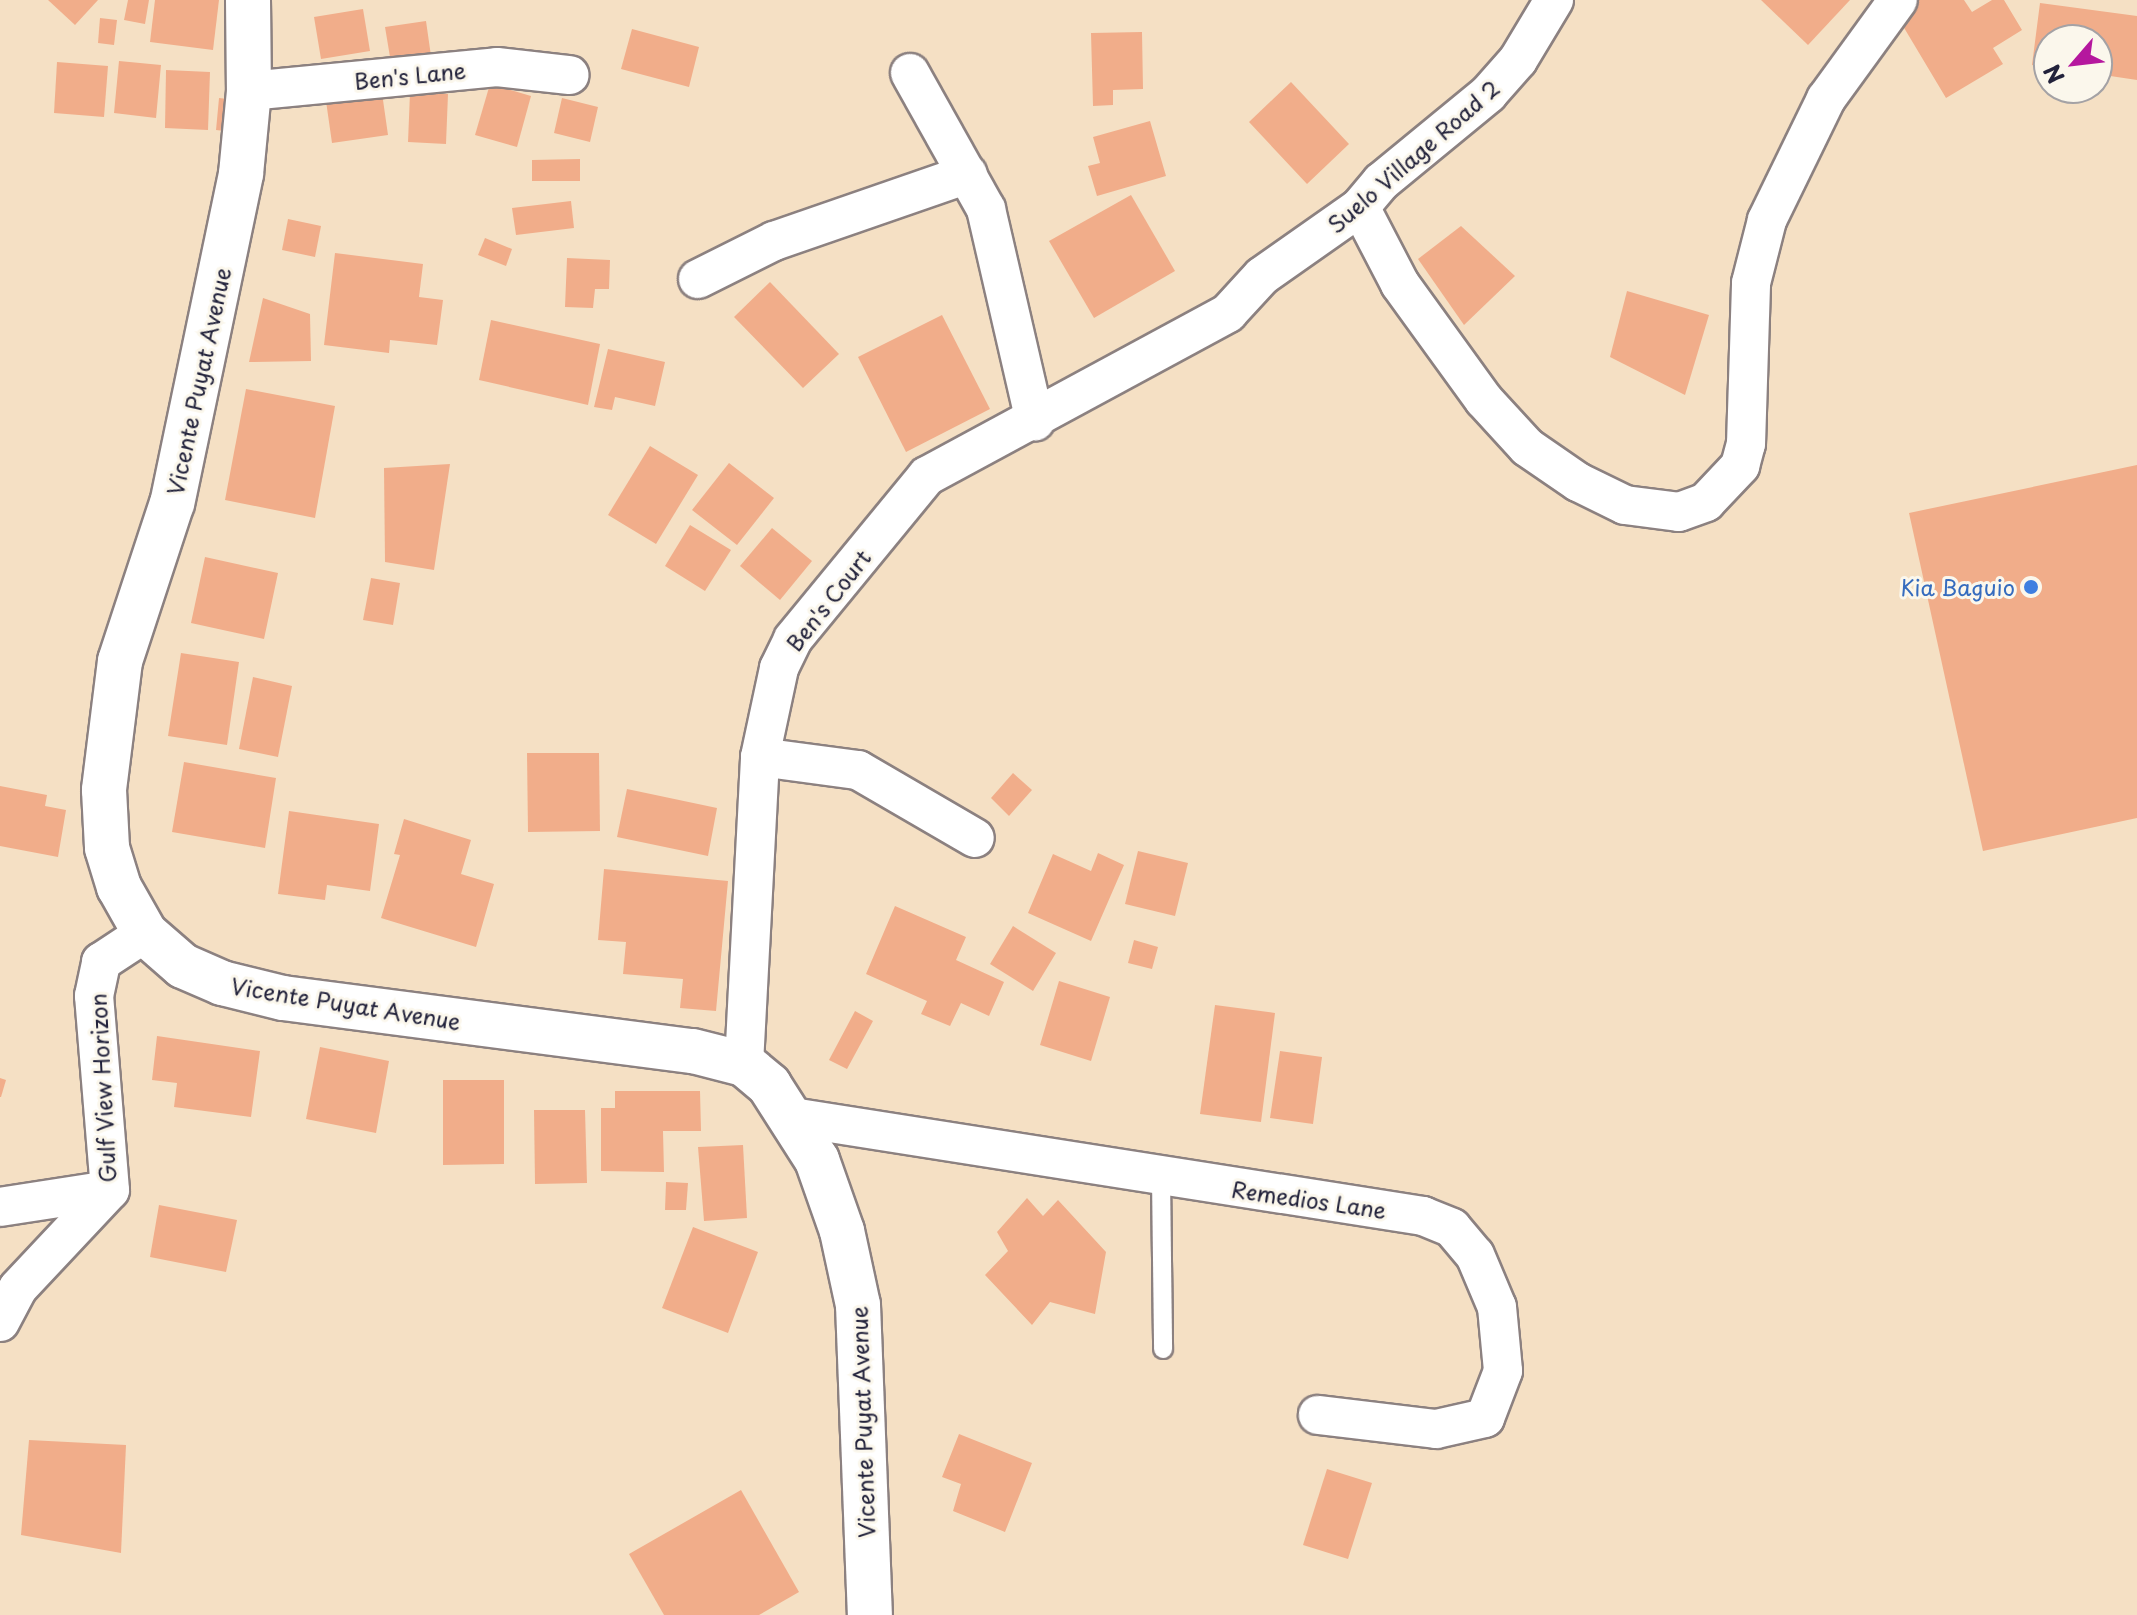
<!DOCTYPE html>
<html>
<head>
<meta charset="utf-8">
<style>
	body { margin:0 }
	#map { position:relative; width:2137px; height:1615px; overflow:hidden; background:#f5e0c4; font-family:"Playpen Sans",sans-serif }
	div>[style] { position:absolute }
	[style*='--x'] { left:calc(var(--x)*1px); top:calc(var(--y)*1px); width:calc(var(--w)*1px); rotate:calc(var(--a)*1deg) }
	.building>* { inset:0; background:#f1ad8a }
	.roads { filter:drop-shadow(2px 0 #8c8180) drop-shadow(-2px 0 #8c8180) drop-shadow(0 2px #8c8180) drop-shadow(0 -2px #8c8180) }
	.service>* { height:18px; margin:-9px; padding:0 9px; transform-origin:9px; border-radius:9px; background:#fff }
	.minor>* { height:38px; margin:-19px; padding:0 19px; transform-origin:19px; border-radius:19px; background:#fff }
	.primary>* { height:44px; margin:-22px; padding:0 22px; transform-origin:22px; border-radius:22px; background:#fff }
	.dots>* { width:22px; height:22px; translate:-50% -50%; box-sizing:border-box; border:4px solid #fbf7ec; border-radius:50% }
	span { translate:-50% -50%; white-space:nowrap; text-align:center; line-height:1.15; -webkit-text-stroke:6px #fbf7ec; paint-order:stroke }
	.street-label { font-size:22px; color:#22223b }
	.shop-label { font-size:22px; color:#366cbe }
	.right { translate:-100% -50%; text-align:right }
	.north { position:absolute; left:2033px; top:24px; width:80px; height:80px; box-sizing:border-box; background:#fbf7ec; border:2px solid #a4a2a5; border-radius:50%; rotate:242deg; font-size:22px; font-weight:700; line-height:32px; text-align:center; color:#22223b }
	.north::after { content:''; display:block; margin:auto; width:28px; height:36px; background:#b5179e; clip-path:polygon(50% 0,100% 100%,50% 72%,0 100%) }
</style>
</head>
<body>
<div id="map">
	<div class="building">
		<i style="clip-path:polygon(48px 0,98px 0,75px 25px)"></i>
		<i style="clip-path:polygon(128px 0,149px 0,145px 24px,124px 20px)"></i>
		<i style="clip-path:polygon(155px 0,219px 0,213px 50px,150px 42px)"></i>
		<i style="clip-path:polygon(1761px 0,1850px 0,1808px 45px)"></i>
		<i style="clip-path:polygon(1902px 0,1964px 0,1972px 12px,1992px 0,2004px 0,2022px 30px,1993px 48px,2003px 64px,1946px 98px,1891px 6px)"></i>
		<i style="clip-path:polygon(2040px 3px,2137px 16px,2137px 80px,2097px 74px,2097px 40px,2049px 40px,2049px 68px,2032px 65px)"></i>
		<i style="clip-path:polygon(363px 9px,370px 51px,321px 59px,314px 17px)"></i>
		<i style="clip-path:polygon(100px 18px,117px 20px,114px 45px,98px 43px)"></i>
		<i style="clip-path:polygon(426px 21px,432px 63px,392px 69px,385px 27px)"></i>
		<i style="clip-path:polygon(632px 29px,699px 47px,689px 87px,621px 69px)"></i>
		<i style="clip-path:polygon(1142px 32px,1143px 89px,1113px 90px,1113px 105px,1093px 106px,1091px 33px)"></i>
		<i style="clip-path:polygon(119px 61px,161px 65px,156px 118px,114px 113px)"></i>
		<i style="clip-path:polygon(57px 62px,108px 66px,104px 117px,54px 113px)"></i>
		<i style="clip-path:polygon(166px 70px,210px 72px,208px 130px,165px 128px)"></i>
		<i style="clip-path:polygon(1291px 82px,1349px 144px,1307px 184px,1249px 122px)"></i>
		<i style="clip-path:polygon(490px 84px,531px 96px,517px 147px,475px 135px)"></i>
		<i style="clip-path:polygon(382px 93px,388px 135px,332px 143px,326px 101px)"></i>
		<i style="clip-path:polygon(410px 93px,448px 94px,446px 144px,408px 142px)"></i>
		<i style="clip-path:polygon(219px 98px,237px 100px,234px 132px,216px 130px)"></i>
		<i style="clip-path:polygon(562px 98px,598px 107px,590px 142px,554px 133px)"></i>
		<i style="clip-path:polygon(1150px 121px,1166px 176px,1097px 196px,1088px 166px,1100px 163px,1093px 137px)"></i>
		<i style="clip-path:polygon(580px 159px,580px 181px,532px 181px,532px 160px)"></i>
		<i style="clip-path:polygon(1131px 195px,1175px 271px,1094px 318px,1049px 241px)"></i>
		<i style="clip-path:polygon(571px 201px,574px 228px,516px 235px,512px 208px)"></i>
		<i style="clip-path:polygon(288px 219px,321px 226px,315px 257px,282px 250px)"></i>
		<i style="clip-path:polygon(1461px 226px,1515px 276px,1464px 325px,1418px 259px)"></i>
		<i style="clip-path:polygon(485px 238px,512px 249px,506px 266px,478px 255px)"></i>
		<i style="clip-path:polygon(335px 253px,423px 264px,419px 297px,443px 300px,437px 345px,390px 340px,389px 353px,324px 345px)"></i>
		<i style="clip-path:polygon(567px 258px,610px 260px,609px 289px,595px 289px,593px 308px,565px 307px)"></i>
		<i style="clip-path:polygon(770px 282px,839px 354px,803px 388px,734px 317px)"></i>
		<i style="clip-path:polygon(1627px 291px,1709px 315px,1685px 395px,1610px 357px)"></i>
		<i style="clip-path:polygon(263px 298px,310px 314px,311px 361px,249px 362px)"></i>
		<i style="clip-path:polygon(942px 315px,990px 409px,906px 452px,858px 357px)"></i>
		<i style="clip-path:polygon(491px 320px,600px 344px,588px 405px,479px 380px)"></i>
		<i style="clip-path:polygon(608px 349px,665px 362px,655px 406px,615px 397px,612px 410px,594px 407px)"></i>
		<i style="clip-path:polygon(246px 389px,335px 406px,315px 518px,225px 500px)"></i>
		<i style="clip-path:polygon(650px 446px,698px 475px,656px 544px,608px 515px)"></i>
		<i style="clip-path:polygon(729px 463px,774px 498px,737px 545px,692px 510px)"></i>
		<i style="clip-path:polygon(450px 464px,434px 570px,385px 562px,384px 468px)"></i>
		<i style="clip-path:polygon(2137px 465px,2137px 818px,1983px 851px,1909px 513px)"></i>
		<i style="clip-path:polygon(690px 525px,731px 550px,705px 591px,665px 566px)"></i>
		<i style="clip-path:polygon(772px 528px,812px 561px,780px 600px,740px 566px)"></i>
		<i style="clip-path:polygon(205px 557px,278px 573px,264px 639px,191px 623px)"></i>
		<i style="clip-path:polygon(371px 578px,400px 583px,393px 625px,363px 620px)"></i>
		<i style="clip-path:polygon(181px 653px,239px 662px,227px 745px,168px 736px)"></i>
		<i style="clip-path:polygon(253px 677px,292px 686px,278px 757px,239px 749px)"></i>
		<i style="clip-path:polygon(527px 753px,599px 753px,600px 831px,528px 832px)"></i>
		<i style="clip-path:polygon(184px 762px,276px 778px,265px 848px,172px 832px)"></i>
		<i style="clip-path:polygon(1013px 773px,1032px 790px,1009px 816px,991px 798px)"></i>
		<i style="clip-path:polygon(0 786px,47px 795px,45px 806px,66px 810px,58px 857px,0 846px)"></i>
		<i style="clip-path:polygon(627px 789px,717px 808px,708px 856px,617px 837px)"></i>
		<i style="clip-path:polygon(289px 811px,379px 824px,370px 891px,327px 885px,325px 900px,278px 894px)"></i>
		<i style="clip-path:polygon(404px 819px,471px 840px,461px 874px,494px 884px,476px 947px,381px 918px,400px 855px,394px 854px)"></i>
		<i style="clip-path:polygon(1138px 851px,1188px 863px,1175px 916px,1125px 904px)"></i>
		<i style="clip-path:polygon(1098px 853px,1124px 865px,1091px 941px,1028px 913px,1053px 854px,1091px 871px)"></i>
		<i style="clip-path:polygon(604px 869px,728px 881px,716px 1011px,680px 1008px,683px 979px,623px 974px,626px 942px,598px 940px)"></i>
		<i style="clip-path:polygon(895px 906px,966px 937px,956px 960px,1004px 982px,989px 1016px,961px 1003px,950px 1026px,921px 1014px,927px 1001px,866px 974px)"></i>
		<i style="clip-path:polygon(1013px 926px,1056px 953px,1033px 991px,990px 964px)"></i>
		<i style="clip-path:polygon(1134px 940px,1158px 947px,1152px 969px,1128px 963px)"></i>
		<i style="clip-path:polygon(1059px 981px,1110px 997px,1091px 1061px,1040px 1045px)"></i>
		<i style="clip-path:polygon(1215px 1005px,1275px 1013px,1261px 1122px,1200px 1114px)"></i>
		<i style="clip-path:polygon(855px 1011px,873px 1021px,847px 1069px,829px 1060px)"></i>
		<i style="clip-path:polygon(157px 1036px,260px 1051px,251px 1117px,174px 1107px,177px 1083px,152px 1080px)"></i>
		<i style="clip-path:polygon(320px 1047px,389px 1061px,376px 1133px,306px 1119px)"></i>
		<i style="clip-path:polygon(1280px 1051px,1322px 1057px,1313px 1124px,1270px 1118px)"></i>
		<i style="clip-path:polygon(0 1078px,6px 1080px,1px 1097px,0 1097px)"></i>
		<i style="clip-path:polygon(443px 1080px,504px 1080px,504px 1164px,443px 1165px)"></i>
		<i style="clip-path:polygon(615px 1091px,700px 1091px,701px 1131px,663px 1131px,664px 1172px,601px 1171px,601px 1108px,615px 1108px)"></i>
		<i style="clip-path:polygon(534px 1110px,585px 1110px,587px 1183px,535px 1184px)"></i>
		<i style="clip-path:polygon(743px 1145px,747px 1218px,704px 1221px,698px 1147px)"></i>
		<i style="clip-path:polygon(666px 1182px,688px 1183px,686px 1210px,665px 1210px)"></i>
		<i style="clip-path:polygon(1027px 1198px,1043px 1216px,1058px 1200px,1106px 1252px,1095px 1314px,1050px 1302px,1032px 1325px,985px 1275px,1008px 1251px,997px 1232px)"></i>
		<i style="clip-path:polygon(159px 1205px,237px 1220px,226px 1272px,150px 1257px)"></i>
		<i style="clip-path:polygon(693px 1227px,758px 1252px,728px 1333px,662px 1308px)"></i>
		<i style="clip-path:polygon(959px 1434px,1032px 1463px,1005px 1532px,953px 1511px,961px 1484px,942px 1477px)"></i>
		<i style="clip-path:polygon(29px 1440px,126px 1445px,121px 1553px,21px 1535px)"></i>
		<i style="clip-path:polygon(1327px 1469px,1372px 1483px,1348px 1559px,1303px 1545px)"></i>
		<i style="clip-path:polygon(741px 1490px,799px 1592px,759px 1615px,664px 1615px,629px 1554px)"></i>
	</div>
	<div class="roads">
		<div class="service">
			<i style="--x:1161;--y:1177;--w:172;--a:89.3"></i>
		</div>
		<div class="minor">
			<i style="--x:910;--y:73;--w:156;--a:60.8"></i>
			<i style="--x:986;--y:209;--w:218;--a:77"></i>
			<i style="--x:249;--y:91;--w:249;--a:-5.5"></i>
			<i style="--x:497;--y:67;--w:73;--a:6.3"></i>
			<i style="--x:1360;--y:207;--w:87;--a:62.5"></i>
			<i style="--x:1400;--y:284;--w:143;--a:54.1"></i>
			<i style="--x:1484;--y:400;--w:64;--a:47.5"></i>
			<i style="--x:1527;--y:447;--w:62;--a:34.5"></i>
			<i style="--x:1578;--y:482;--w:52;--a:26.1"></i>
			<i style="--x:1625;--y:505;--w:54;--a:7.4"></i>
			<i style="--x:1679;--y:512;--w:29;--a:-20"></i>
			<i style="--x:1706;--y:502;--w:50;--a:-46.6"></i>
			<i style="--x:1740;--y:466;--w:23;--a:-75"></i>
			<i style="--x:1746;--y:444;--w:161;--a:-88.2"></i>
			<i style="--x:1751;--y:283;--w:65;--a:-75.7"></i>
			<i style="--x:1767;--y:220;--w:135;--a:-64"></i>
			<i style="--x:1826;--y:99;--w:122;--a:-54"></i>
			<i style="--x:698;--y:279;--w:85;--a:-26.6"></i>
			<i style="--x:774;--y:241;--w:205;--a:-19.1"></i>
			<i style="--x:760;--y:757;--w:99;--a:7.6"></i>
			<i style="--x:858;--y:770;--w:135;--a:30.2"></i>
			<i style="--x:744;--y:1064;--w:307;--a:-87"></i>
			<i style="--x:760;--y:757;--w:91;--a:-77.9"></i>
			<i style="--x:779;--y:668;--w:32;--a:-64"></i>
			<i style="--x:793;--y:639;--w:211;--a:-50.6"></i>
			<i style="--x:927;--y:476;--w:342;--a:-28.4"></i>
			<i style="--x:1228;--y:313;--w:50;--a:-47.4"></i>
			<i style="--x:1262;--y:276;--w:120;--a:-35.1"></i>
			<i style="--x:1360;--y:207;--w:33;--a:-50"></i>
			<i style="--x:1381;--y:182;--w:139;--a:-39.4"></i>
			<i style="--x:1488;--y:94;--w:45;--a:-48.6"></i>
			<i style="--x:1518;--y:60;--w:70;--a:-59"></i>
			<i style="--x:792;--y:1117;--w:639;--a:8.92"></i>
			<i style="--x:1423;--y:1216;--w:31;--a:22"></i>
			<i style="--x:1452;--y:1228;--w:35;--a:50"></i>
			<i style="--x:1475;--y:1255;--w:56;--a:67.1"></i>
			<i style="--x:1497;--y:1307;--w:64;--a:84.6"></i>
			<i style="--x:1503;--y:1371;--w:50;--a:111"></i>
			<i style="--x:1485;--y:1418;--w:50;--a:167.3"></i>
			<i style="--x:1436;--y:1429;--w:119;--a:-173.2"></i>
			<i style="--x:0;--y:1207;--w:111;--a:-8.8"></i>
			<i style="--x:0;--y:1322;--w:38;--a:-62"></i>
			<i style="--x:18;--y:1288;--w:134;--a:-46.8"></i>
			<i style="--x:110;--y:1190;--w:195;--a:-94.7"></i>
			<i style="--x:94;--y:996;--w:35;--a:-78"></i>
			<i style="--x:101;--y:962;--w:53;--a:-33.4"></i>
		</div>
		<div class="primary">
			<i style="--x:248;--y:0;--w:91;--a:89.4"></i>
			<i style="--x:249;--y:91;--w:83;--a:95.5"></i>
			<i style="--x:241;--y:174;--w:336;--a:101.8"></i>
			<i style="--x:172;--y:503;--w:166;--a:108.2"></i>
			<i style="--x:120;--y:661;--w:130;--a:97.1"></i>
			<i style="--x:104;--y:790;--w:58;--a:87"></i>
			<i style="--x:107;--y:848;--w:41;--a:72.9"></i>
			<i style="--x:119;--y:887;--w:53;--a:60.5"></i>
			<i style="--x:145;--y:933;--w:50;--a:41"></i>
			<i style="--x:183;--y:966;--w:43;--a:23.6"></i>
			<i style="--x:222;--y:983;--w:63;--a:13.8"></i>
			<i style="--x:283;--y:998;--w:413;--a:7.4"></i>
			<i style="--x:693;--y:1051;--w:53;--a:14.3"></i>
			<i style="--x:744;--y:1064;--w:33;--a:40"></i>
			<i style="--x:769;--y:1085;--w:89;--a:57.4"></i>
			<i style="--x:817;--y:1160;--w:75;--a:70.6"></i>
			<i style="--x:842;--y:1231;--w:76;--a:77.8"></i>
			<i style="--x:858;--y:1305;--w:310;--a:87.8"></i>
		</div>
	</div>
	<div class="dots">
		<i style="left:2031px;top:587px;background:#3f7fe0"></i>
	</div>
	<div class="street-label">
		<span style="left:410px;top:75px;rotate:-6deg">Ben's Lane</span>
		<span style="left:1413px;top:156px;rotate:-41deg">Suelo Village Road 2</span>
		<span style="left:198px;top:381px;rotate:-78deg">Vicente Puyat Avenue</span>
		<span style="left:828px;top:600px;rotate:-52deg">Ben's Court</span>
		<span style="left:346px;top:1003px;rotate:9deg">Vicente Puyat Avenue</span>
		<span style="left:102px;top:1088px;rotate:-93deg">Gulf View Horizon</span>
		<span style="left:1309px;top:1199px;rotate:8deg">Remedios Lane</span>
		<span style="left:862px;top:1422px;rotate:-92deg">Vicente Puyat Avenue</span>
	</div>
	<div class="shop-label">
		<span class="right" style="left:2015px;top:587px">Kia Baguio</span>
	</div>
	<div class="north">N</div>
</div>
</body>
</html>
